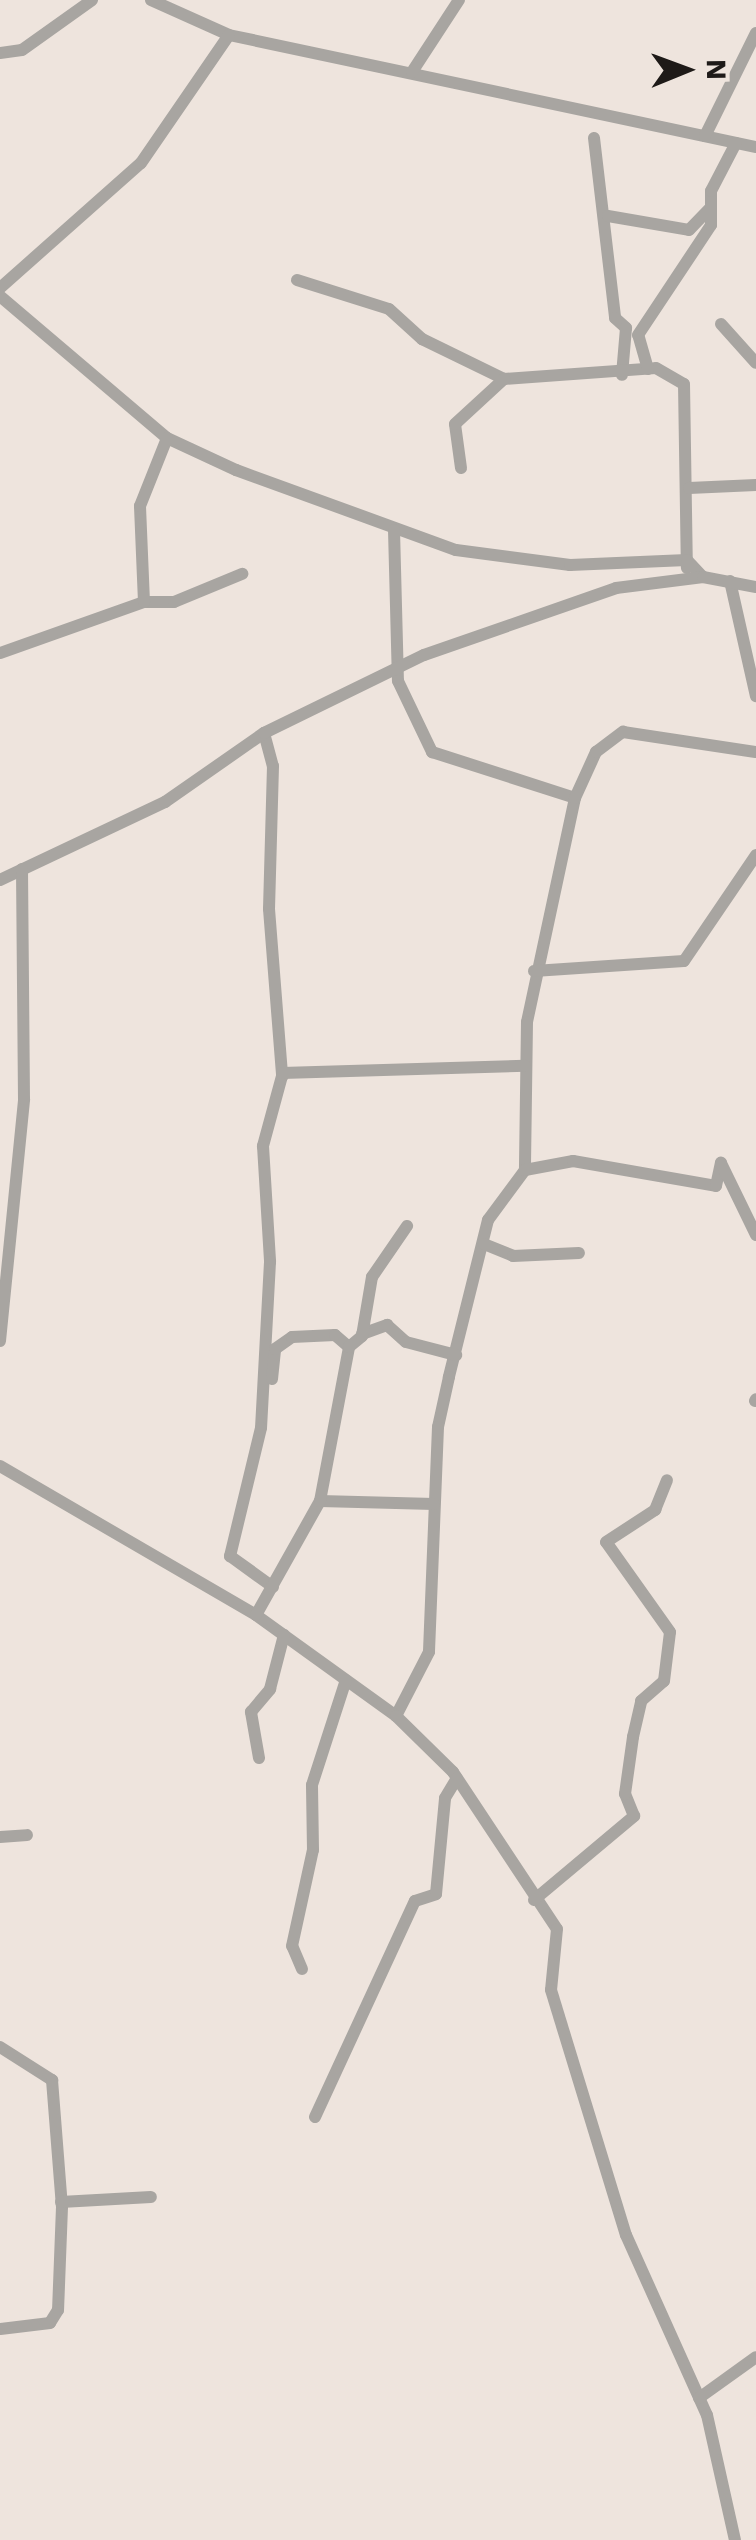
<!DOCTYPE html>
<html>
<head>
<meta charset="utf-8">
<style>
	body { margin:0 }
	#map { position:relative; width:756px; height:2540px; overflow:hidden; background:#eee4dd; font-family:"Work Sans",sans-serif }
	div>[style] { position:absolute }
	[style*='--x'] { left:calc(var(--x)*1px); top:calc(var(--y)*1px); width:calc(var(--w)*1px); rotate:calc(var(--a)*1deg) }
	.minor>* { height:12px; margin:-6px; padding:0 6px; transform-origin:6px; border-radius:6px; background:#a8a5a1 }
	span { translate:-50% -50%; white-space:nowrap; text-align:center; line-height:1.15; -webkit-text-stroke:10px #eee4dd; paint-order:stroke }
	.north { position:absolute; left:636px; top:20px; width:100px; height:100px; -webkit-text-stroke:8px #eee4dd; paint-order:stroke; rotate:89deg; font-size:28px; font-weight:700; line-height:40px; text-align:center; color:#1e1a18 }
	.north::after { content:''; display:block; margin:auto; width:35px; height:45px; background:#1e1a18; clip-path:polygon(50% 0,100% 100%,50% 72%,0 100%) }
</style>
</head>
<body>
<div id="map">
	<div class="minor">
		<i style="--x:151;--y:0;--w:85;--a:24.2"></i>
		<i style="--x:229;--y:35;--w:539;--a:12"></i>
		<i style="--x:0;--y:53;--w:22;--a:-8"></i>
		<i style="--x:22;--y:50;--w:86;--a:-35.5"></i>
		<i style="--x:412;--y:72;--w:86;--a:-56.9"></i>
		<i style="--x:705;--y:136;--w:115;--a:-63.7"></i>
		<i style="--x:594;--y:138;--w:181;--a:83.3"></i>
		<i style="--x:615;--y:318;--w:15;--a:42"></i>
		<i style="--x:626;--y:328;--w:47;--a:94.9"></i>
		<i style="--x:608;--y:216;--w:82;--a:9.8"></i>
		<i style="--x:689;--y:230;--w:30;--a:-46"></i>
		<i style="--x:297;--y:280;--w:96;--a:17.5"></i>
		<i style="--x:389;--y:309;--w:45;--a:42.3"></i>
		<i style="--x:422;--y:339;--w:91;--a:26"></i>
		<i style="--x:504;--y:379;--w:152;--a:-4.1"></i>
		<i style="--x:656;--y:368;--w:32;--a:30"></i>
		<i style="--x:684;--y:384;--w:184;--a:89.1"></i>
		<i style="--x:0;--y:288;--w:188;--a:-41.6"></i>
		<i style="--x:141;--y:163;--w:155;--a:-55.5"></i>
		<i style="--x:0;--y:296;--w:219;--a:40.4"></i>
		<i style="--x:167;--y:438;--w:76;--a:24.9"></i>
		<i style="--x:236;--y:470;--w:234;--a:20"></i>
		<i style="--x:456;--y:550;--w:115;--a:7.5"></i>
		<i style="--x:570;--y:565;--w:117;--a:-2.4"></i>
		<i style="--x:687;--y:560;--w:23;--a:47"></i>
		<i style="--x:721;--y:324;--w:52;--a:48.1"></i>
		<i style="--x:648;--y:369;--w:35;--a:-106"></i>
		<i style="--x:638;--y:335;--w:132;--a:-56.4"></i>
		<i style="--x:711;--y:225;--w:34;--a:-90"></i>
		<i style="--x:711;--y:191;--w:54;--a:-62.5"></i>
		<i style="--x:461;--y:468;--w:44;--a:-97.8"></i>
		<i style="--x:455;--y:424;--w:67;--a:-42.6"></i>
		<i style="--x:689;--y:488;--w:67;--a:-2.6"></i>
		<i style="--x:394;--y:530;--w:151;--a:88.5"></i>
		<i style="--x:398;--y:681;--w:79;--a:64.4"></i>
		<i style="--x:432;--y:752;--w:150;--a:17.8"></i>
		<i style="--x:575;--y:798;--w:229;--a:102.1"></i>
		<i style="--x:527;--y:1022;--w:148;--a:90.8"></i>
		<i style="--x:525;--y:1170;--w:62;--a:126.5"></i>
		<i style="--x:488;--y:1220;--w:162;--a:104"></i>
		<i style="--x:449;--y:1377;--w:51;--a:102.4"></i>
		<i style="--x:438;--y:1427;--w:225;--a:92.3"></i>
		<i style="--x:429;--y:1652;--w:72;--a:117.3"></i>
		<i style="--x:730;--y:581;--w:118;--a:77.3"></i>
		<i style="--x:144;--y:602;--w:30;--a:0"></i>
		<i style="--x:174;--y:602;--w:74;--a:-22.4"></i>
		<i style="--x:0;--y:653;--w:153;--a:-19.5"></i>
		<i style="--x:144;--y:602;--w:96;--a:-92.4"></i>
		<i style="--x:140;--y:506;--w:73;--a:-68.3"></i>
		<i style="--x:264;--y:733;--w:34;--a:75"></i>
		<i style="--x:273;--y:766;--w:143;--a:91.6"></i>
		<i style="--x:269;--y:909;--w:168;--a:85.5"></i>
		<i style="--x:282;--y:1076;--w:73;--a:105.2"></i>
		<i style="--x:263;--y:1146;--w:116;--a:86.5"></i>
		<i style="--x:270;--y:1262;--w:166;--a:93.1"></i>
		<i style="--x:261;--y:1428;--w:132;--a:103.6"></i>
		<i style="--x:230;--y:1556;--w:53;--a:35.8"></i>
		<i style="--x:575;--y:798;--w:51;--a:-65.5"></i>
		<i style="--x:596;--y:752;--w:34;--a:-37"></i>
		<i style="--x:623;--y:732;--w:134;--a:8.6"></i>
		<i style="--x:0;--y:880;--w:183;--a:-25.3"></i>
		<i style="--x:165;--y:802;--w:121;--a:-34.9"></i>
		<i style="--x:264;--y:733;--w:178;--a:-26"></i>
		<i style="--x:424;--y:655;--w:203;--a:-19.2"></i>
		<i style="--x:616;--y:588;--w:88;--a:-7.2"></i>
		<i style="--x:703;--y:577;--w:54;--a:10.7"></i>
		<i style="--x:534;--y:971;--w:150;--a:-3.8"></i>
		<i style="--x:684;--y:961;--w:128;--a:-55.8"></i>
		<i style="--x:282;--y:1073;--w:243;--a:-1.7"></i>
		<i style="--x:525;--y:1170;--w:49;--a:-10.6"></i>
		<i style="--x:573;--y:1161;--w:145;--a:9.9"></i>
		<i style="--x:716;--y:1186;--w:24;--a:-78"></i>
		<i style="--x:721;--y:1163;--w:80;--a:64.1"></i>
		<i style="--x:484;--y:1244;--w:31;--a:22"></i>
		<i style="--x:513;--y:1256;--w:66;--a:-2.6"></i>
		<i style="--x:362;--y:1334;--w:27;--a:-20"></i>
		<i style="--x:387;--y:1325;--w:25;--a:42"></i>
		<i style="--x:406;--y:1342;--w:52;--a:14.6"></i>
		<i style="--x:0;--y:1341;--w:243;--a:-84.3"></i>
		<i style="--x:24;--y:1099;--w:230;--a:-90.5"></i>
		<i style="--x:272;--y:1379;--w:30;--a:-84"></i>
		<i style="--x:275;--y:1349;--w:21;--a:-35"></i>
		<i style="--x:292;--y:1337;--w:43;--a:-2.7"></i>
		<i style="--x:335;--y:1335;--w:18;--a:41"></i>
		<i style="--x:755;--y:1401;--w:2;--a:-63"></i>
		<i style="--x:0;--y:1466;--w:296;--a:30.2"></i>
		<i style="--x:256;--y:1615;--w:173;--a:35.8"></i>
		<i style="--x:396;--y:1716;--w:80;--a:44.5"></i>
		<i style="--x:453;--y:1772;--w:188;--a:56.5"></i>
		<i style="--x:557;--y:1929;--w:61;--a:95.6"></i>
		<i style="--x:551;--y:1990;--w:256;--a:73"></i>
		<i style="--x:626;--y:2235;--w:197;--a:65.8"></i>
		<i style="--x:707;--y:2415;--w:128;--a:77.4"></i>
		<i style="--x:320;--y:1501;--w:114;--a:1.5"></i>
		<i style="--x:256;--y:1615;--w:131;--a:-60.7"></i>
		<i style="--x:320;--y:1501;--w:157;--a:-79.3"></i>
		<i style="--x:349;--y:1347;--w:17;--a:-40"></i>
		<i style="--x:362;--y:1336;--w:60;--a:-80.4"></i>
		<i style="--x:372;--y:1277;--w:62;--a:-55.5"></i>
		<i style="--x:259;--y:1758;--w:47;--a:-99.9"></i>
		<i style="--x:251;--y:1712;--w:30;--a:-50"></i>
		<i style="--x:270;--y:1689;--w:56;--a:-75.5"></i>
		<i style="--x:0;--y:1837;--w:27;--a:-4"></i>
		<i style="--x:534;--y:1900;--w:131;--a:-40"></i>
		<i style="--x:634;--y:1816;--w:24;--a:-112"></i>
		<i style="--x:625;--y:1794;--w:58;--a:-82"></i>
		<i style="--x:633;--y:1737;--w:37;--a:-77"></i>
		<i style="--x:641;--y:1701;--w:30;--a:-41"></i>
		<i style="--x:664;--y:1681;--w:49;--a:-83"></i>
		<i style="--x:670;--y:1632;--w:110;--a:-125.4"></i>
		<i style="--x:606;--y:1542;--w:59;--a:-33.1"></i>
		<i style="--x:655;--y:1510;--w:32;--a:-68"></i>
		<i style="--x:302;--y:1969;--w:25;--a:-113"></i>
		<i style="--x:292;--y:1946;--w:98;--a:-77.7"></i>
		<i style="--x:313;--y:1850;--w:65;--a:-90.9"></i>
		<i style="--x:312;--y:1785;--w:110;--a:-72.1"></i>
		<i style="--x:0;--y:2047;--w:62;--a:32.4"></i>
		<i style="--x:52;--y:2080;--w:127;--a:85.5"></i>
		<i style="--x:62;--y:2207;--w:103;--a:92.2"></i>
		<i style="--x:58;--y:2310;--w:15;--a:122"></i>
		<i style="--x:50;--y:2323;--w:50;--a:173.2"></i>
		<i style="--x:315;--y:2117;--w:238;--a:-65.2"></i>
		<i style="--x:415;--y:1901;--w:22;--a:-18"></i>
		<i style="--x:436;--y:1894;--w:96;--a:-84.6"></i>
		<i style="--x:445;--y:1798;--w:23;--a:-59"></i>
		<i style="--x:61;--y:2202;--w:90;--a:-3.2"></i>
		<i style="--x:699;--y:2398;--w:70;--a:-35.7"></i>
	</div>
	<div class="north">N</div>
</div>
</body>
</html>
